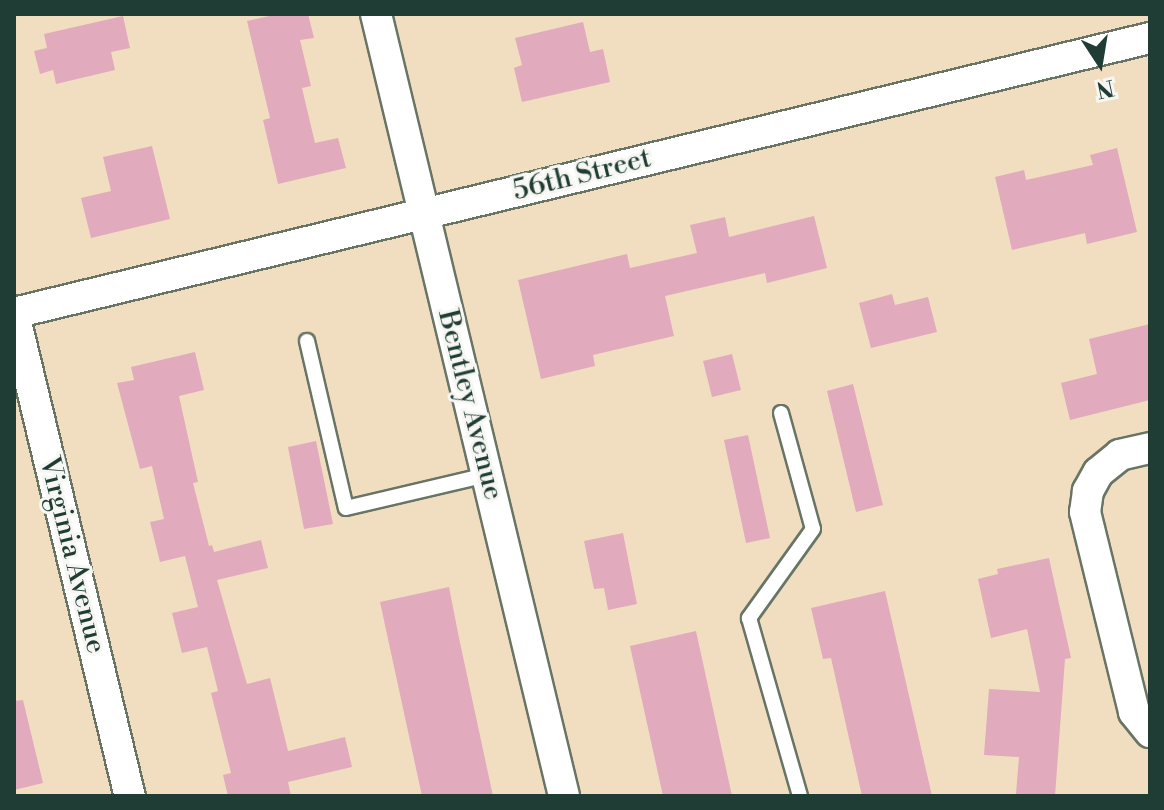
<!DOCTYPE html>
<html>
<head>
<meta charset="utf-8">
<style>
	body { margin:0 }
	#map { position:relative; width:1164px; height:810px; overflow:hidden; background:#f1dec0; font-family:"Libre Bodoni",serif }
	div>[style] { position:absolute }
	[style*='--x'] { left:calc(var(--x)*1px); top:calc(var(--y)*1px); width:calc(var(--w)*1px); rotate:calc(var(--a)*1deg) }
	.building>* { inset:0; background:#e1aabd }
	.roads { filter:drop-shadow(2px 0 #687565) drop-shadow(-2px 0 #687565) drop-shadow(0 2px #687565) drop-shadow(0 -2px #687565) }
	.service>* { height:14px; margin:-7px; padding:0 7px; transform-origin:7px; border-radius:7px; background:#fff }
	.minor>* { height:30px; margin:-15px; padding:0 15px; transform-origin:15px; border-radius:15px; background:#fff }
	span { translate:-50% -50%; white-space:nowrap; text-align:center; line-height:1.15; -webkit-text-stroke:6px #f6f6f2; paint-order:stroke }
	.street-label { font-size:28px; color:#1f3d34 }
	.frame { position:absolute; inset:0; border:16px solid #1f3d34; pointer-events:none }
	.north { position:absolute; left:1060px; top:24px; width:80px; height:80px; -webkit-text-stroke:6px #f6f6f2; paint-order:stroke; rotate:168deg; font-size:22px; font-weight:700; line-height:32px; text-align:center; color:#1f3d34 }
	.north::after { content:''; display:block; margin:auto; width:28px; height:36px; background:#1f3d34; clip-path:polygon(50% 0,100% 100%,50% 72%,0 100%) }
</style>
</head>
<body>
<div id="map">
	<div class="building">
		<i style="clip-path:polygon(278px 14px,308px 14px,314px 38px,300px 40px,311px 86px,302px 88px,315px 143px,338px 138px,346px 168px,278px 184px,263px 120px,270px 118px,247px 21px)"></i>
		<i style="clip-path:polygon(123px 16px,130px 48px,111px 52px,115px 70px,56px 84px,53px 70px,40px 74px,34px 51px,47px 48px,44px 34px)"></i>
		<i style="clip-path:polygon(583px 22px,590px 52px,603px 49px,610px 82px,522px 102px,514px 68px,522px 65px,515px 38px)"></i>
		<i style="clip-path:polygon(152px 146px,170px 219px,91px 238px,81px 198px,111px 191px,103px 157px)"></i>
		<i style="clip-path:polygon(1117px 148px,1137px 232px,1087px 244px,1085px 233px,1012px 250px,995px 177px,1024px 170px,1026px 180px,1093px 165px,1090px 155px)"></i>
		<i style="clip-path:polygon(814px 216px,827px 268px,767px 283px,765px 273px,665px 296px,674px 336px,593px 355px,595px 366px,541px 379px,518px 280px,627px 254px,630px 268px,697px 253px,690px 225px,725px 217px,729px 237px)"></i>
		<i style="clip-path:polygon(892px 294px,895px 305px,928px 297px,937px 332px,871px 348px,859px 303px)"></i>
		<i style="clip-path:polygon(1150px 324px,1150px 400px,1070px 420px,1061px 383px,1097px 374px,1089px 339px)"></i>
		<i style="clip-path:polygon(195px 352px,204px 390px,179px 396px,198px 482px,193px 483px,209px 546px,212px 545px,214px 552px,261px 540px,268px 568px,217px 580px,247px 684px,270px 678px,288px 751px,345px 737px,352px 767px,288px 782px,291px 796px,228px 796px,223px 775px,231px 773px,211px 693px,218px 691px,207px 647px,182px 653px,172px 613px,198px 607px,185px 556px,160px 562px,150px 522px,164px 519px,152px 466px,140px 469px,117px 383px,134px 380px,131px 367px)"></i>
		<i style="clip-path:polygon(732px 354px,741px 390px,712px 397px,703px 361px)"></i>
		<i style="clip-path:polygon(853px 384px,883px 505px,856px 512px,827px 391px)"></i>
		<i style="clip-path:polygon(748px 435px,770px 538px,746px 543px,724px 440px)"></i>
		<i style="clip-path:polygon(316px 441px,333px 524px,304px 529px,288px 447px)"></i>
		<i style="clip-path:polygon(623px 533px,637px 604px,608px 610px,604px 588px,594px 589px,584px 541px)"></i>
		<i style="clip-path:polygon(1049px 558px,1071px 658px,1065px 659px,1055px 796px,1016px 794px,1019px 757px,984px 755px,989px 689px,1040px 692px,1027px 629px,991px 638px,978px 579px,998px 574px,997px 569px)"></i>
		<i style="clip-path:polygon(449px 587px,459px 638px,493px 796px,422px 796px,380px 602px)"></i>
		<i style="clip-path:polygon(885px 591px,932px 796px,862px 796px,831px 658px,823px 659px,811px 608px)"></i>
		<i style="clip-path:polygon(696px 631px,732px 796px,663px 796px,630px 646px)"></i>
		<i style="clip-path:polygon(23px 700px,43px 783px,14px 790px,14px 701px)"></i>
	</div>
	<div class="roads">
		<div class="service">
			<i style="--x:307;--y:341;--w:171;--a:76.9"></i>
			<i style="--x:346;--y:508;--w:145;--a:-13.2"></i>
			<i style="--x:781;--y:413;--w:120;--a:74.6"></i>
			<i style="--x:813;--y:529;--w:110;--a:125.7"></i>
			<i style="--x:749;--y:618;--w:185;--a:74"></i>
		</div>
		<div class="minor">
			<i style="--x:376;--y:14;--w:804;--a:76.48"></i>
			<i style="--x:14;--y:313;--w:1169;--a:-13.61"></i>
			<i style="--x:14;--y:314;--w:496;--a:76.5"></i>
			<i style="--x:1150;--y:448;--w:31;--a:167"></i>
			<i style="--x:1120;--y:455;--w:28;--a:141"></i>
			<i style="--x:1098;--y:473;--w:21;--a:119"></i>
			<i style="--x:1088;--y:491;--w:21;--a:98"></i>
			<i style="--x:1085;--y:512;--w:206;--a:76.2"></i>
			<i style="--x:1134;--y:712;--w:26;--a:51"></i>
		</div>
	</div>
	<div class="street-label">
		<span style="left:582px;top:175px;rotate:-14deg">56th Street</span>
		<span style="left:470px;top:405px;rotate:76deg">Bentley Avenue</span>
		<span style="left:72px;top:555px;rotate:76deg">Virginia Avenue</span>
	</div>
	<div class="frame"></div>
	<div class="north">N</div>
</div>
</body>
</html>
